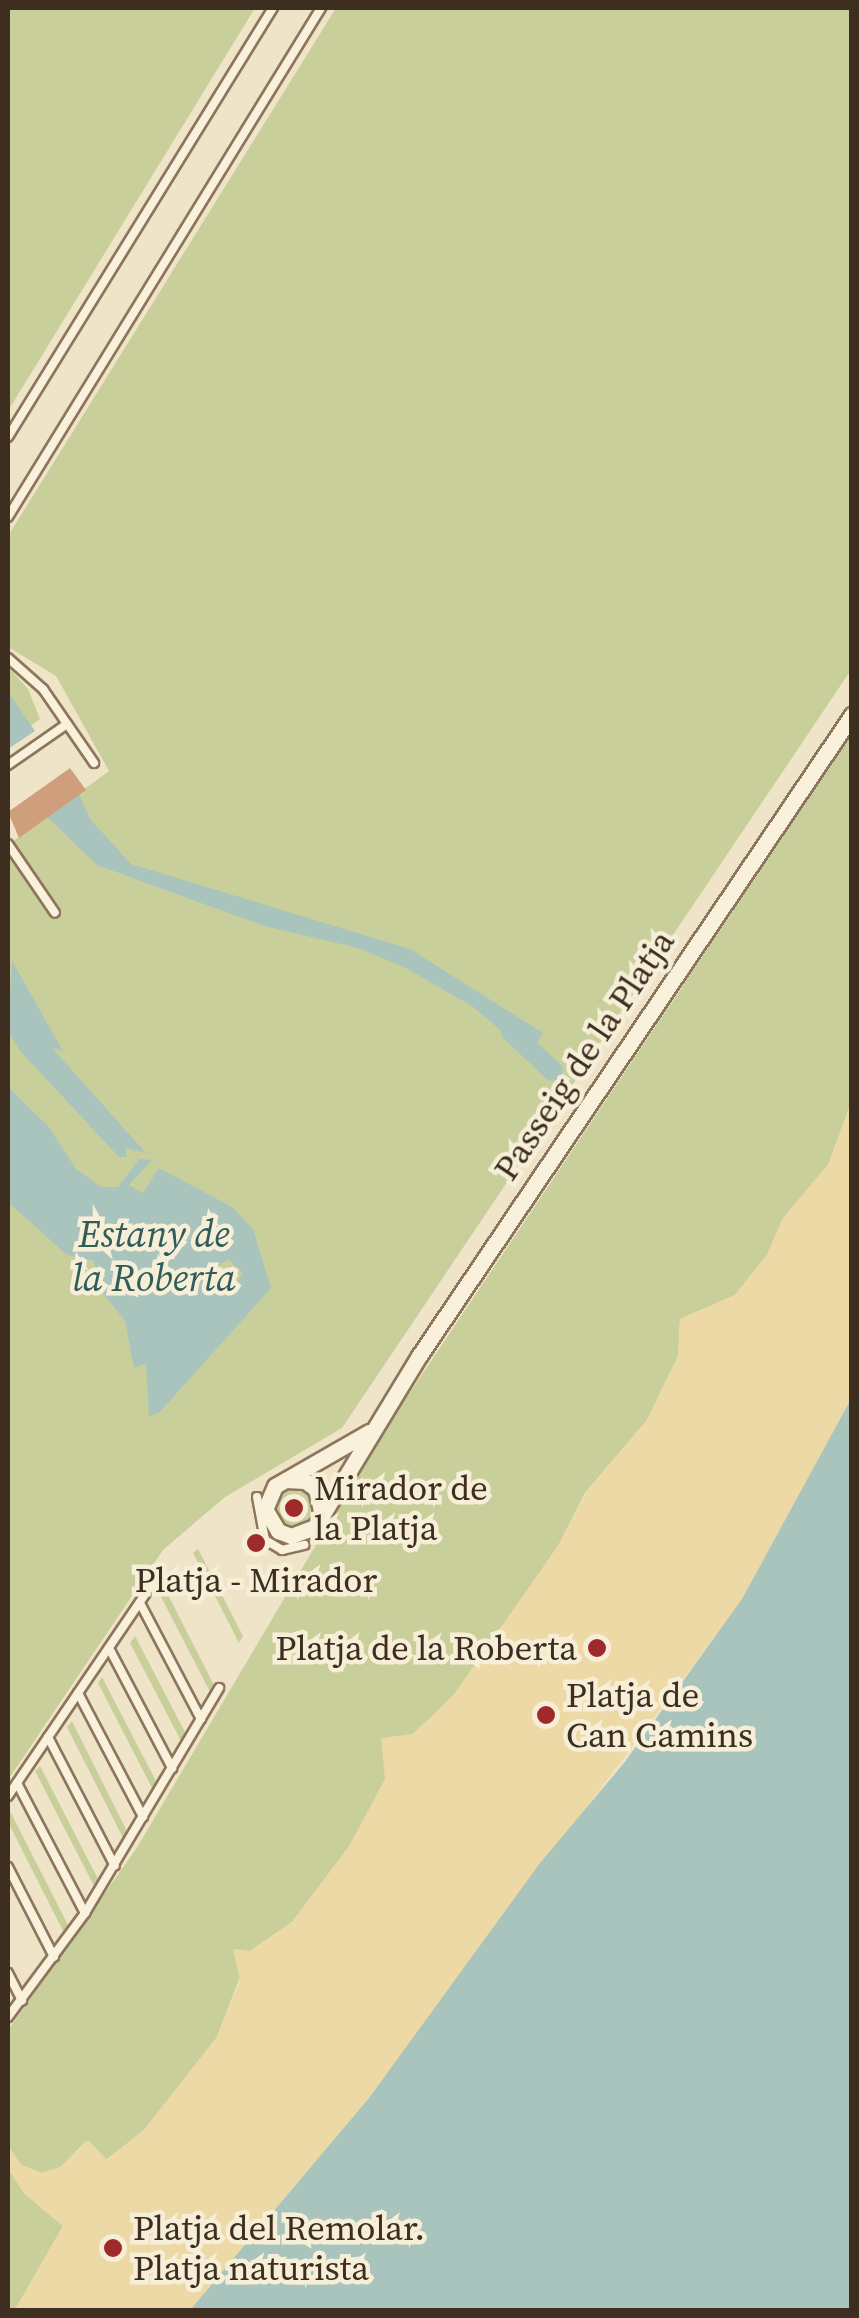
<!DOCTYPE html>
<html>
<head>
<meta charset="utf-8">
<style>
	body { margin:0 }
	#map { position:relative; width:859px; height:2318px; overflow:hidden; background:#f0e4c8; font-family:"Source Serif 4",serif }
	div>[style] { position:absolute }
	[style*='--x'] { left:calc(var(--x)*1px); top:calc(var(--y)*1px); width:calc(var(--w)*1px); rotate:calc(var(--a)*1deg) }
	.green>* { inset:0; background:#c9cf9b }
	.round { border-radius:50% }
	.sand>* { inset:0; background:#ecd9a5 }
	.water>* { inset:0; background:#a9c4bc }
	.canal>* { height:20px; margin:-10px; padding:0 10px; transform-origin:10px; border-radius:10px; background:#a9c4bc }
	.building>* { inset:0; background:#cf9f7d }
	.roads { filter:drop-shadow(2px 0 #8d765c) drop-shadow(-2px 0 #8d765c) drop-shadow(0 2px #8d765c) drop-shadow(0 -2px #8d765c) }
	.service>* { height:8px; margin:-4px; padding:0 4px; transform-origin:4px; border-radius:4px; background:#faf1dc }
	.minor>* { height:15px; margin:-7.5px; padding:0 7.5px; transform-origin:7.5px; border-radius:7.5px; background:#faf1dc }
	.dots>* { width:28px; height:28px; translate:-50% -50%; box-sizing:border-box; border:5px solid #f7eed8; border-radius:50% }
	span { translate:-50% -50%; white-space:nowrap; text-align:center; line-height:1.15; -webkit-text-stroke:9px #f7eed8; paint-order:stroke }
	.street-label { font-size:35px; color:#3d2e20 }
	.poi-label { font-size:35px; color:#3d2e20 }
	.left { translate:0 -50%; text-align:left }
	.right { translate:-100% -50%; text-align:right }
	.water-label { font-size:38px; color:#2f5d5a; font-style:italic }
	.frame { position:absolute; inset:0; border:10px solid #3d2e20; pointer-events:none }
</style>
</head>
<body>
<div id="map">
	<div class="green">
		<i style="clip-path:polygon(8px 8px,255px 8px,8px 411px)"></i>
		<i style="clip-path:polygon(336px 8px,851px 8px,851px 670px,342px 1428px,225px 1497px,163px 1550px,8px 1780px,8px 853px,52px 918px,59px 912px,12px 842px,109px 771px,56px 676px,8px 647px,8px 536px)"></i>
		<i style="clip-path:polygon(8px 667px,28px 689px,40px 719px,8px 742px)"></i>
		<i style="clip-path:polygon(851px 735px,851px 1103px,828px 1165px,783px 1218px,767px 1255px,735px 1295px,680px 1319px,678px 1356px,647px 1420px,585px 1493px,558px 1546px,453px 1696px,413px 1734px,348px 1848px,292px 1922px,250px 1951px,217px 2037px,144px 2130px,106px 2160px,85px 2142px,61px 2167px,42px 2173px,21px 2165px,8px 2146px,8px 2030px,136px 1849px,378px 1440px)"></i>
		<i class="round" style="left:272px;top:1485px;width:44px;height:44px"></i>
		<i style="clip-path:polygon(198px 1549px,243px 1636px,239px 1643px,193px 1553px)"></i>
		<i style="clip-path:polygon(164px 1587px,214px 1685px,210px 1692px,159px 1593px)"></i>
		<i style="clip-path:polygon(135px 1636px,186px 1734px,181px 1741px,130px 1643px)"></i>
		<i style="clip-path:polygon(102px 1677px,156px 1781px,152px 1788px,98px 1683px)"></i>
		<i style="clip-path:polygon(72px 1721px,127px 1831px,123px 1838px,67px 1727px)"></i>
		<i style="clip-path:polygon(40px 1766px,98px 1879px,94px 1886px,35px 1771px)"></i>
		<i style="clip-path:polygon(10px 1811px,68px 1925px,63px 1931px,8px 1822px)"></i>
		<i style="clip-path:polygon(8px 2168px,24px 2193px,63px 2226px,15px 2310px,8px 2310px)"></i>
	</div>
	<div class="sand">
		<i style="clip-path:polygon(851px 1103px,851px 1399px,742px 1600px,369px 2098px,190px 2310px,15px 2310px,63px 2226px,24px 2193px,8px 2168px,8px 2146px,21px 2165px,42px 2173px,61px 2167px,88px 2140px,107px 2160px,144px 2130px,217px 2037px,240px 1980px,233px 1949px,250px 1951px,292px 1922px,348px 1848px,385px 1779px,381px 1738px,413px 1734px,453px 1696px,558px 1546px,586px 1493px,647px 1420px,678px 1356px,680px 1319px,735px 1295px,767px 1255px,783px 1218px,828px 1165px)"></i>
	</div>
	<div class="water">
		<i style="clip-path:polygon(8px 692px,35px 731px,8px 749px)"></i>
		<i style="clip-path:polygon(79px 794px,90px 819px,131px 864px,410px 949px,543px 1033px,529px 1054px,472px 1006px,404px 967px,358px 948px,264px 926px,97px 865px,47px 817px)"></i>
		<i style="clip-path:polygon(12px 961px,63px 1051px,52px 1048px,146px 1153px,125px 1148px,127px 1157px,119px 1157px,21px 1052px,8px 1032px)"></i>
		<i style="clip-path:polygon(evenodd,8px 1087px,49px 1127px,76px 1169px,101px 1187px,118px 1187px,139px 1159px,152px 1160px,129px 1185px,143px 1193px,159px 1168px,232px 1207px,253px 1229px,271px 1288px,160px 1412px,149px 1416px,146px 1363px,134px 1368px,125px 1321px,99px 1288px,94px 1261px,67px 1255px,8px 1202px,8px 1087px,229px 1259px,243px 1273px,229px 1296px,217px 1292px,213px 1281px,215px 1268px,229px 1259px)"></i>
		<i style="clip-path:polygon(851px 1399px,851px 2310px,190px 2310px,369px 2098px,540px 1863px,624px 1763px,742px 1599px)"></i>
	</div>
	<div class="canal">
		<i style="--x:511;--y:1032;--w:57;--a:42.9"></i>
	</div>
	<div class="building">
		<i style="clip-path:polygon(70px 768px,86px 790px,19px 838px,8px 812px)"></i>
	</div>
	<div class="roads">
		<div class="service">
			<i style="--x:8;--y:437;--w:504;--a:-58.3"></i>
			<i style="--x:8;--y:517;--w:598;--a:-58.41"></i>
			<i style="--x:8;--y:658;--w:47;--a:41.5"></i>
			<i style="--x:43;--y:689;--w:90;--a:55.4"></i>
			<i style="--x:8;--y:765;--w:72;--a:-34.8"></i>
			<i style="--x:8;--y:844;--w:83;--a:55.7"></i>
			<i style="--x:257;--y:1497;--w:44;--a:79.5"></i>
			<i style="--x:265;--y:1540;--w:20;--a:30"></i>
			<i style="--x:282;--y:1550;--w:23;--a:-13"></i>
			<i style="--x:140;--y:1603;--w:131;--a:62.3"></i>
			<i style="--x:109;--y:1648;--w:136;--a:62.3"></i>
			<i style="--x:78;--y:1693;--w:140;--a:62.3"></i>
			<i style="--x:48;--y:1737;--w:145;--a:62.6"></i>
			<i style="--x:17;--y:1783;--w:147;--a:62.4"></i>
			<i style="--x:8;--y:1796;--w:260;--a:-55.8"></i>
			<i style="--x:8;--y:1867;--w:101;--a:62.9"></i>
			<i style="--x:8;--y:1973;--w:31;--a:63"></i>
			<i style="--x:8;--y:2017;--w:129;--a:-53.5"></i>
			<i style="--x:85;--y:1913;--w:262;--a:-59.2"></i>
		</div>
		<div class="minor">
			<i style="--x:369;--y:1432;--w:108;--a:150.1"></i>
			<i style="--x:275;--y:1486;--w:25;--a:113"></i>
			<i style="--x:265;--y:1509;--w:26;--a:59"></i>
			<i style="--x:278;--y:1531;--w:14;--a:21"></i>
			<i style="--x:291;--y:1536;--w:26;--a:-21"></i>
			<i style="--x:315;--y:1527;--w:200;--a:-58.7"></i>
			<i style="--x:419;--y:1356;--w:774;--a:-55.96"></i>
			<i style="--x:286;--y:1480;--w:19;--a:3"></i>
			<i style="--x:305;--y:1481;--w:14;--a:36"></i>
			<i style="--x:316;--y:1489;--w:28;--a:77"></i>
		</div>
	</div>
	<div class="dots">
		<i style="left:294px;top:1508px;background:#9e2a2b"></i>
		<i style="left:256px;top:1543px;background:#9e2a2b"></i>
		<i style="left:597px;top:1648px;background:#9e2a2b"></i>
		<i style="left:546px;top:1715px;background:#9e2a2b"></i>
		<i style="left:113px;top:2248px;background:#9e2a2b"></i>
	</div>
	<div class="street-label">
		<span style="left:584px;top:1055px;rotate:-56deg">Passeig de la Platja</span>
	</div>
	<div class="poi-label">
		<span class="left" style="left:314px;top:1508px">Mirador de<br>la Platja</span>
		<span style="left:256px;top:1580px">Platja - Mirador</span>
		<span class="right" style="left:577px;top:1648px">Platja de la Roberta</span>
		<span class="left" style="left:566px;top:1715px">Platja de<br>Can Camins</span>
		<span class="left" style="left:133px;top:2248px">Platja del Remolar.<br>Platja naturista</span>
	</div>
	<div class="water-label">
		<span style="left:154px;top:1257px">Estany de<br>la Roberta</span>
	</div>
	<div class="frame"></div>
</div>
</body>
</html>
